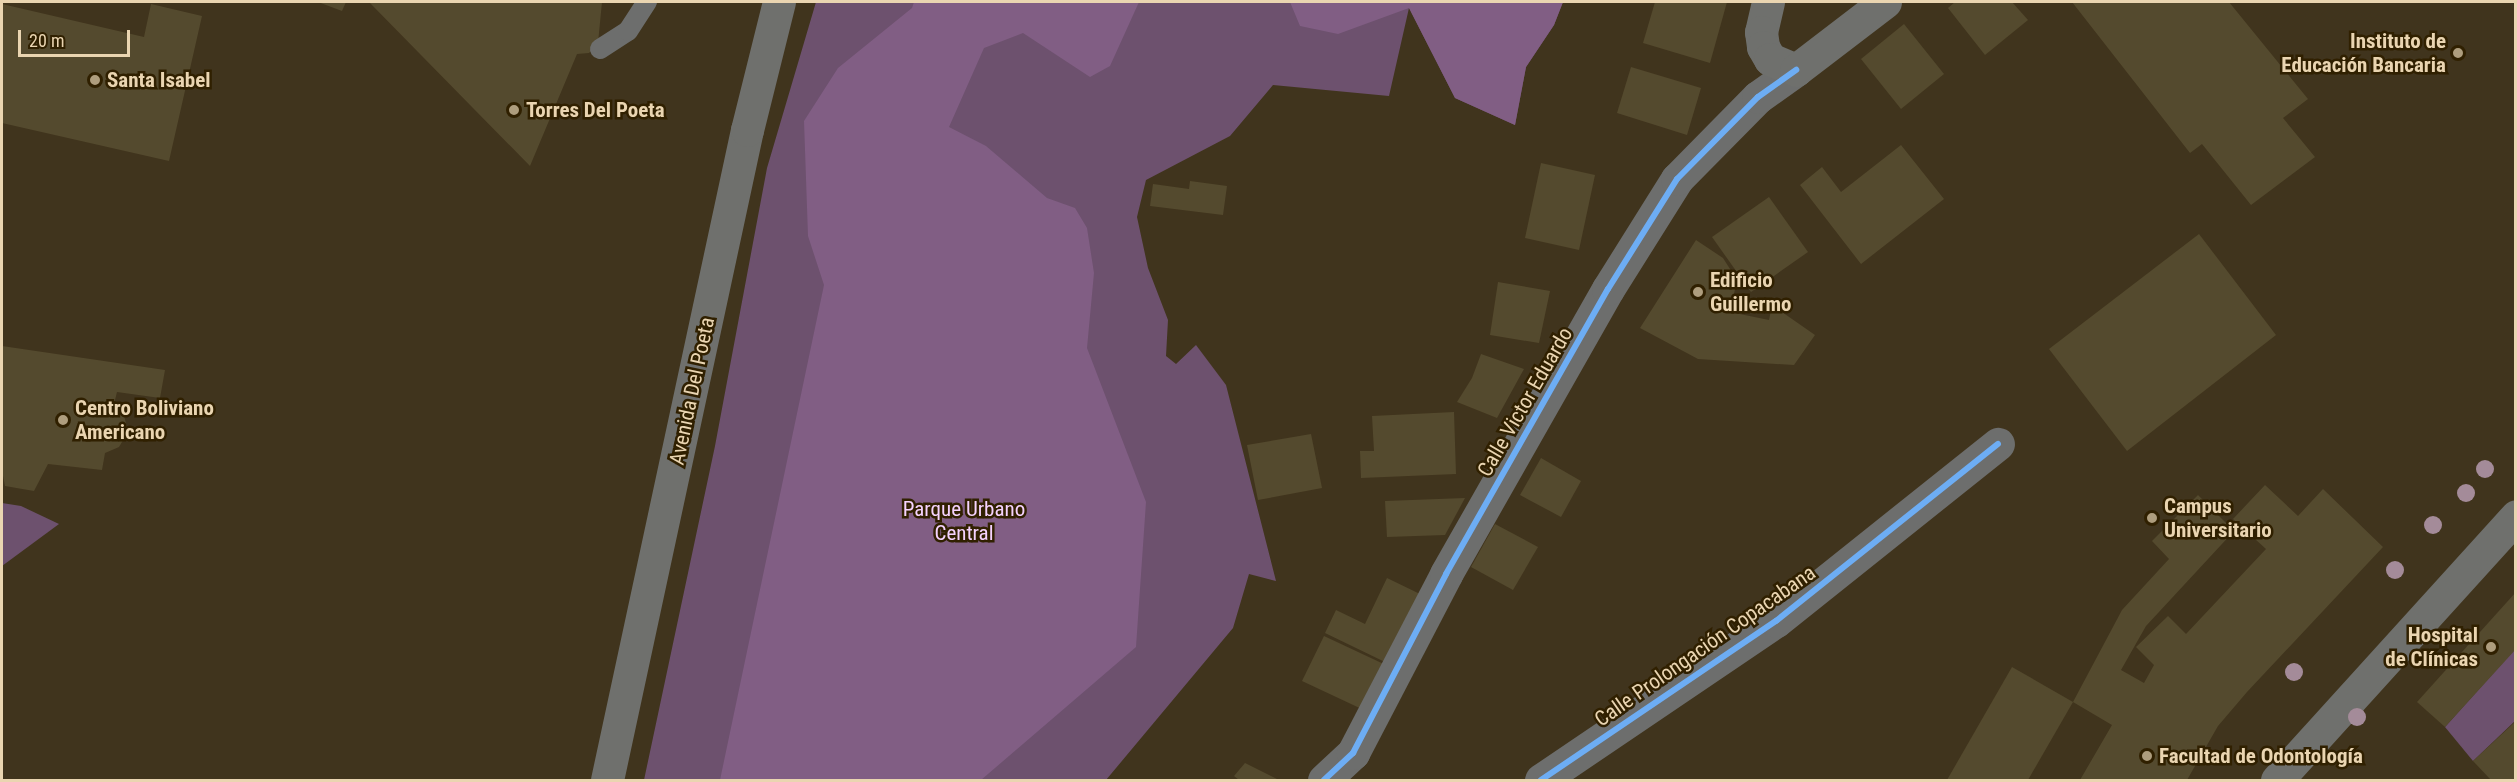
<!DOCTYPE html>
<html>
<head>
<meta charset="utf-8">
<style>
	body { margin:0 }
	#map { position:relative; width:2517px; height:782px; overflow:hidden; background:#40341d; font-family:"Roboto Condensed",sans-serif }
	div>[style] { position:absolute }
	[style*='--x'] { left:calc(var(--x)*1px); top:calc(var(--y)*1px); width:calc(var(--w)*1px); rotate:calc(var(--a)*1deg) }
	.green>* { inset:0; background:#6d516e }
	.forest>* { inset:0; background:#815e84 }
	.building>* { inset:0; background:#544a2e }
	.lane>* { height:20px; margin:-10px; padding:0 10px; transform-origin:10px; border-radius:10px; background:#6d6e6d }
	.street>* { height:33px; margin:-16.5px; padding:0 16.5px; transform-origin:16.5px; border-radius:16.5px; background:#6d6e6d }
	.secondary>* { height:33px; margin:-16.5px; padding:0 16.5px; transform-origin:16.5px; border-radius:16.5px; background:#6f706d }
	.cycleway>* { height:6px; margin:-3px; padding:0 3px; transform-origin:3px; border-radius:3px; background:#6dadf4 }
	.trees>* { width:18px; height:18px; margin:-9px; border-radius:50%; background:#a48b99 }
	.dots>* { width:16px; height:16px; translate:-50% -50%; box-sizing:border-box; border:3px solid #302000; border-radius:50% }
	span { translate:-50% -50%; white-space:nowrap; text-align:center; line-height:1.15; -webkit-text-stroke:5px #302000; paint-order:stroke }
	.poi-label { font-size:21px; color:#ead5b1; font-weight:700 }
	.right { translate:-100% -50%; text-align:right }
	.left { translate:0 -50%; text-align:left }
	.street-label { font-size:21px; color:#ead5b1 }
	.park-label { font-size:21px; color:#f6d3ff }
	.frame { position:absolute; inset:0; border:3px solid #ead5b1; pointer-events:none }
	.scale { position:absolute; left:18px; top:30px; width:112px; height:27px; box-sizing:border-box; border:3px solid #ead5b1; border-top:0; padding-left:8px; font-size:18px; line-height:21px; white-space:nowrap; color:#ead5b1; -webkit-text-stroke:4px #302000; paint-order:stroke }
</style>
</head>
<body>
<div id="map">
	<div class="green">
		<i style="clip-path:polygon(816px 2px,1563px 2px,1554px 25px,1526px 67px,1515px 125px,1455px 98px,1409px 8px,1389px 96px,1273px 85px,1230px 136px,1146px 180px,1137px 217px,1148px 268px,1168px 320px,1166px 356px,1176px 364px,1196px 345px,1226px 385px,1276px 581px,1249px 574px,1233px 628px,1106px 780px,644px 780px,715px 446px,767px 168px)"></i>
		<i style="clip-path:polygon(2px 503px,21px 506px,59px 524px,2px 566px)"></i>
		<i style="clip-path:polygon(2515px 649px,2515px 721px,2473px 761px,2445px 727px)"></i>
	</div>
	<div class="forest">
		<i style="clip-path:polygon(914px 2px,1139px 2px,1110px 66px,1090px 77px,1023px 33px,984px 48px,949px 127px,986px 146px,1047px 198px,1075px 208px,1087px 228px,1094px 273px,1087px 348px,1146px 502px,1136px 647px,981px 780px,720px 780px,824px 285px,808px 236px,804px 121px,838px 68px,912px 8px)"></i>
		<i style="clip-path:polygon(1290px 2px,1563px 2px,1554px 25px,1526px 67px,1515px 125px,1455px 98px,1409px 8px,1338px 34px,1300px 26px)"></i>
	</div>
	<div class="building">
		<i style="clip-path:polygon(318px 2px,346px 2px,342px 11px)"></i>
		<i style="clip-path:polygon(369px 2px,602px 2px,598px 43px,589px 53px,577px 54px,530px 166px)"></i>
		<i style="clip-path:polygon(1655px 2px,1727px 2px,1710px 63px,1643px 43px)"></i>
		<i style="clip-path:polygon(1955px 2px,2012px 2px,2028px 20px,1985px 55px,1948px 8px)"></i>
		<i style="clip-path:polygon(2072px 2px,2229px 2px,2308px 99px,2283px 118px,2315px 157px,2251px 205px,2202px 144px,2190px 153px)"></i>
		<i style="clip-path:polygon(2px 4px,144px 37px,151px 4px,202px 16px,169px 161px,2px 123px)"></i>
		<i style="clip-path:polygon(1904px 24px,1944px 74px,1901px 109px,1861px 59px)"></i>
		<i style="clip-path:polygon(1631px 67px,1701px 88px,1687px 135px,1617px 113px)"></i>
		<i style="clip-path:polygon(1901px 145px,1944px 199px,1861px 264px,1800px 185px,1822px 167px,1841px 192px)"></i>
		<i style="clip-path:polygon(1541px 163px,1595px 175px,1579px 250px,1525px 238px)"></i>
		<i style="clip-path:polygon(1190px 181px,1227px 186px,1223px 215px,1150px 206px,1153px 184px,1189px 189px)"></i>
		<i style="clip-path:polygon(1769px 197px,1808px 252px,1751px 292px,1712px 237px)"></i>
		<i style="clip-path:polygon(2199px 234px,2276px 335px,2127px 451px,2049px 349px)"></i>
		<i style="clip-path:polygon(1696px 240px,1723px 258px,1737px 280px,1730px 312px,1769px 320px,1772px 305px,1815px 335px,1794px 365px,1698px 359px,1640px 328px)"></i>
		<i style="clip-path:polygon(1498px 282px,1550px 291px,1539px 343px,1490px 335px)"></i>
		<i style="clip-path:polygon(2px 346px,165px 370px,160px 398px,117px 392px,114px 404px,124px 415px,128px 432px,119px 447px,105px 453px,102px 470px,48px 464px,34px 491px,5px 486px,2px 471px)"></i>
		<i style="clip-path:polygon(1481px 354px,1524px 369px,1497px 418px,1457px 402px,1472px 378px)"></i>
		<i style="clip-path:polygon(1454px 412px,1456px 474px,1361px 478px,1360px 451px,1374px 451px,1372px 416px)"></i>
		<i style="clip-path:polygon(1311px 434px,1322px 488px,1258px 500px,1247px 445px)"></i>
		<i style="clip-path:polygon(1541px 458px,1581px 481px,1561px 517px,1520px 495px)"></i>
		<i style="clip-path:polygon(2265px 485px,2298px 516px,2323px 489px,2383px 547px,2247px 692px,2218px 726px,2187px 780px,2080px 780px,2112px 725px,2073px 702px,2122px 610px,2169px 559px,2152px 541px,2198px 495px,2234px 531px,2146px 626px,2121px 670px,2144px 683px,2154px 665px,2136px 647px,2168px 616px,2186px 634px,2266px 549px,2233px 519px)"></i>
		<i style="clip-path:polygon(1465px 498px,1445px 535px,1387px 537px,1385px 501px)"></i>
		<i style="clip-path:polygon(1495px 524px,1538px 547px,1513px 590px,1471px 567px)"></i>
		<i style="clip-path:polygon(1387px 578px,1420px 594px,1387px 663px,1325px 633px,1336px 610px,1365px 624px)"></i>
		<i style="clip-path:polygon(2516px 592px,2516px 649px,2445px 727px,2417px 702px)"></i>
		<i style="clip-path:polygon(1324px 636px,1388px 666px,1366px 711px,1302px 681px)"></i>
		<i style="clip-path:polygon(2012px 667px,2073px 702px,2028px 780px,1947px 780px)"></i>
		<i style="clip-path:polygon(2516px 721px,2516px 780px,2491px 780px,2473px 761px)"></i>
		<i style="clip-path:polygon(1245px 763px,1279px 780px,1239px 780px,1234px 776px)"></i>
	</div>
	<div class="lane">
		<i style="--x:600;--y:49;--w:33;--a:-33"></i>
		<i style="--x:628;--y:31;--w:35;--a:-57"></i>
	</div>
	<div class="street">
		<i style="--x:1324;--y:780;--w:40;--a:-43"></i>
		<i style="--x:1353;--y:753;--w:202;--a:-62.5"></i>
		<i style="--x:1446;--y:574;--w:328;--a:-60.4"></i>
		<i style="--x:1608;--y:289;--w:130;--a:-57.9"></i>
		<i style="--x:1677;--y:179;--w:115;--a:-45.4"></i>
		<i style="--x:1758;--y:97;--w:47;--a:-35.4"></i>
		<i style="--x:1541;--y:780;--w:284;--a:-34.1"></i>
		<i style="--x:1776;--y:621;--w:284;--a:-38.6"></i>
	</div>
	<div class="secondary">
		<i style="--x:1768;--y:2;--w:31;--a:103"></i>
		<i style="--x:1761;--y:32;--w:15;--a:82"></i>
		<i style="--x:1763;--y:47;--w:14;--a:60"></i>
		<i style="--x:1770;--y:59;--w:28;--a:23"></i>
		<i style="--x:1796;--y:70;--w:112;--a:-37.4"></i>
		<i style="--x:607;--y:780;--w:665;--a:-77.85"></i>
		<i style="--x:747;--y:130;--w:132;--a:-76"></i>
		<i style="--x:2277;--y:780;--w:356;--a:-47.8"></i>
	</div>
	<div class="cycleway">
		<i style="--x:1324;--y:780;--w:40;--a:-43"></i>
		<i style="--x:1353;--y:753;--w:202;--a:-62.5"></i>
		<i style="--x:1446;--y:574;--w:328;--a:-60.4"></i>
		<i style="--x:1608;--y:289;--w:130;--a:-57.9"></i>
		<i style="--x:1677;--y:179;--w:115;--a:-45.4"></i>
		<i style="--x:1758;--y:97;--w:47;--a:-35.4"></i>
		<i style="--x:1541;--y:780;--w:284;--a:-34.1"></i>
		<i style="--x:1776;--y:621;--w:284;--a:-38.6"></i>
	</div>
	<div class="trees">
		<i style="left:2485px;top:469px"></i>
		<i style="left:2466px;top:493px"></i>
		<i style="left:2433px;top:525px"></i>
		<i style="left:2395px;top:570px"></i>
		<i style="left:2294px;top:672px"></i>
		<i style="left:2357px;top:717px"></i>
	</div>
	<div class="dots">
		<i style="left:2458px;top:53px;background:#ae9d7d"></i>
		<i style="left:95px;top:80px;background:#ae9d7d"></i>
		<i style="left:514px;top:110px;background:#ae9d7d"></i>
		<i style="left:1698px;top:292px;background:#ae9d7d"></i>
		<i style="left:63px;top:420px;background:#ae9d7d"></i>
		<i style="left:2152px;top:518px;background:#ae9d7d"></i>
		<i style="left:2491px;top:647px;background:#ae9d7d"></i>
		<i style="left:2147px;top:756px;background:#ae9d7d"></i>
	</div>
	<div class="poi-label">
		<span class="right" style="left:2446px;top:53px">Instituto de<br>Educación Bancaria</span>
		<span class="left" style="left:107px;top:80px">Santa Isabel</span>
		<span class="left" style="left:526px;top:110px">Torres Del Poeta</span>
		<span class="left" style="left:1710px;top:292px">Edificio<br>Guillermo</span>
		<span class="left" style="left:75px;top:420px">Centro Boliviano<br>Americano</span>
		<span class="left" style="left:2164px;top:518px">Campus<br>Universitario</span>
		<span class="right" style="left:2478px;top:647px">Hospital<br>de Clínicas</span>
		<span class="left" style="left:2159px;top:756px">Facultad de Odontología</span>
	</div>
	<div class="street-label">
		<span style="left:692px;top:391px;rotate:-78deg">Avenida Del Poeta</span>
		<span style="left:1525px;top:402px;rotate:-60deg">Calle Victor Eduardo</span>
		<span style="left:1705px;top:646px;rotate:-35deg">Calle Prolongación Copacabana</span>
	</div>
	<div class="park-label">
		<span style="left:964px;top:521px">Parque Urbano<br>Central</span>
	</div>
	<div class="frame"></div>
	<div class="scale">20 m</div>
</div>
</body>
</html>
